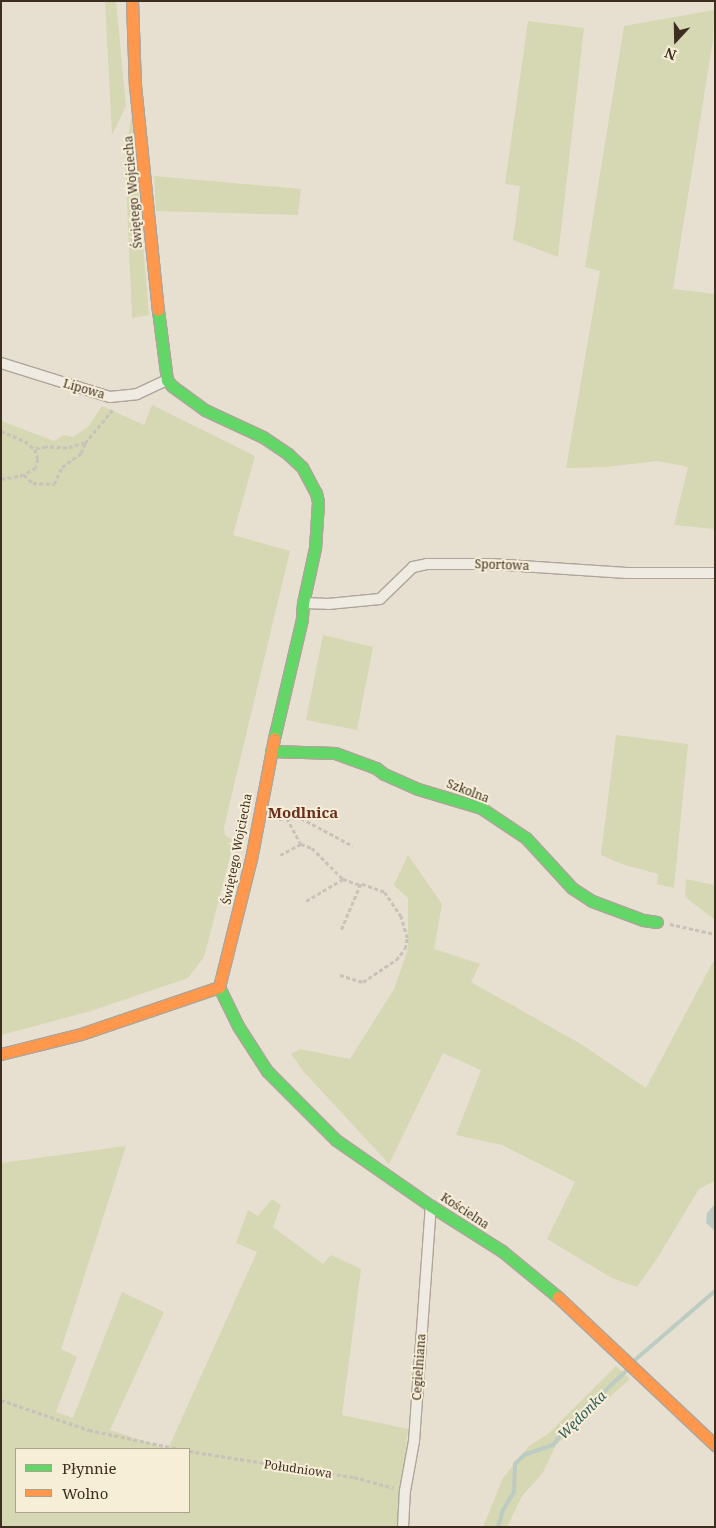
<!DOCTYPE html>
<html>
<head>
<meta charset="utf-8">
<style>
	body { margin:0 }
	#map { position:relative; width:716px; height:1528px; overflow:hidden; background:#e7e0d1; font-family:"Noto Serif",serif }
	div>[style] { position:absolute }
	[style*='--x'] { left:calc(var(--x)*1px); top:calc(var(--y)*1px); width:calc(var(--w)*1px); rotate:calc(var(--a)*1deg) }
	.green>* { inset:0; background:#d6d7b3 }
	.water>* { inset:0; background:#bcccc2 }
	.stream>* { height:4px; margin:-2px; padding:0 2px; transform-origin:2px; border-radius:2px; background:#bcccc2 }
	.path>* { height:2.5px; margin-top:-1.25px; transform-origin:0; background:repeating-linear-gradient(90deg,#c8c2b9 0 4px,transparent 0 6.5px) }
	.roads { filter:drop-shadow(1px 0 #ada599) drop-shadow(-1px 0 #ada599) drop-shadow(0 1px #ada599) drop-shadow(0 -1px #ada599) }
	.street>* { height:10px; margin:-5px; padding:0 5px; transform-origin:5px; border-radius:5px; background:#efebe3 }
	.fast>* { height:11px; margin:-5.5px; padding:0 5.5px; transform-origin:5.5px; border-radius:5.5px; background:#63d668 }
	.slow>* { height:11px; margin:-5.5px; padding:0 5.5px; transform-origin:5.5px; border-radius:5.5px; background:#ff974d }
	span { translate:-50% -50%; white-space:nowrap; text-align:center; line-height:1.15; -webkit-text-stroke:4px #f7eed8; paint-order:stroke }
	.street-label { font-size:12px; color:#3d2e20 }
	.water-label { font-size:14px; color:#2f5d5a; font-style:italic }
	.quarter-label { font-size:15px; color:#6b2e1e; font-weight:700 }
	.frame { position:absolute; inset:0; border:2px solid #3d2e20; pointer-events:none }
	.legend { position:absolute; left:15px; top:1448px; width:175px; height:65px; box-sizing:border-box; background:#f7eed8; border:1px solid #ada18e; margin:0; padding:6px 9px; list-style:none; font-size:15px; color:#3d2e20 }
	.legend li { display:flex; align-items:center; gap:10px; height:25px }
	.legend b { width:25px; border:1px solid #ada18e }
	.north { position:absolute; left:651px; top:15px; width:50px; height:50px; -webkit-text-stroke:4px #f7eed8; paint-order:stroke; rotate:201deg; font-size:14px; font-weight:700; line-height:20px; text-align:center; color:#3d2e20 }
	.north::after { content:''; display:block; margin:auto; width:18px; height:22px; background:#3d2e20; clip-path:polygon(50% 0,100% 100%,50% 72%,0 100%) }
</style>
</head>
<body>
<div id="map">
	<div class="green">
		<i style="clip-path:polygon(105px 1px,116px 1px,126px 106px,112px 135px)"></i>
		<i style="clip-path:polygon(714px 10px,713px 40px,673px 289px,715px 294px,715px 529px,674px 525px,688px 467px,657px 461px,605px 467px,566px 468px,600px 271px,585px 267px,624px 26px)"></i>
		<i style="clip-path:polygon(528px 21px,584px 28px,558px 257px,513px 240px,520px 186px,505px 184px)"></i>
		<i style="clip-path:polygon(132px 113px,149px 315px,132px 318px,125px 155px)"></i>
		<i style="clip-path:polygon(154px 176px,301px 189px,298px 215px,156px 211px)"></i>
		<i style="clip-path:polygon(152px 405px,255px 456px,233px 535px,290px 551px,224px 827px,225px 835px,234px 841px,204px 957px,188px 978px,91px 1011px,1px 1035px,1px 421px,54px 441px,64px 435px,73px 437px,88px 427px,102px 406px,144px 425px)"></i>
		<i style="clip-path:polygon(323px 635px,373px 647px,357px 730px,306px 720px)"></i>
		<i style="clip-path:polygon(616px 735px,688px 744px,674px 888px,657px 884px,658px 874px,622px 864px,601px 855px)"></i>
		<i style="clip-path:polygon(408px 855px,442px 904px,434px 949px,480px 964px,471px 982px,581px 1044px,646px 1088px,715px 958px,715px 1181px,699px 1189px,658px 1257px,637px 1287px,612px 1278px,547px 1239px,575px 1182px,502px 1145px,456px 1135px,481px 1070px,443px 1053px,389px 1164px,304px 1072px,291px 1054px,300px 1049px,350px 1059px,394px 989px,408px 949px,408px 898px,394px 885px)"></i>
		<i style="clip-path:polygon(686px 879px,715px 885px,715px 920px,685px 897px)"></i>
		<i style="clip-path:polygon(evenodd,126px 1146px,61px 1349px,77px 1357px,56px 1412px,73px 1418px,122px 1292px,164px 1312px,110px 1430px,168px 1449px,257px 1252px,236px 1243px,248px 1210px,258px 1216px,272px 1199px,281px 1205px,273px 1227px,323px 1264px,331px 1255px,361px 1269px,342px 1415px,408px 1429px,398px 1527px,1px 1527px,1px 1163px,126px 1146px,16px 1449px,189px 1449px,189px 1512px,16px 1512px,16px 1449px)"></i>
		<i style="clip-path:polygon(616px 1366px,630px 1379px,556px 1445px,542px 1474px,522px 1496px,507px 1527px,483px 1527px,503px 1478px,529px 1446px,548px 1434px)"></i>
	</div>
	<div class="water">
		<i style="clip-path:polygon(715px 1204px,715px 1231px,706px 1223px,707px 1213px)"></i>
	</div>
	<div class="stream">
		<i style="--x:635;--y:1360;--w:106;--a:-40.8"></i>
		<i style="--x:498;--y:1527;--w:18;--a:-74"></i>
		<i style="--x:503;--y:1510;--w:21;--a:-59"></i>
		<i style="--x:514;--y:1492;--w:28;--a:-88"></i>
		<i style="--x:515;--y:1464;--w:13;--a:-45"></i>
		<i style="--x:524;--y:1455;--w:31;--a:-19"></i>
		<i style="--x:553;--y:1445;--w:23;--a:-52"></i>
		<i style="--x:567;--y:1427;--w:80;--a:-43.5"></i>
	</div>
	<div class="path">
		<i style="--x:1;--y:431;--w:26;--a:23"></i>
		<i style="--x:25;--y:441;--w:12;--a:42"></i>
		<i style="--x:85;--y:443;--w:19;--a:164"></i>
		<i style="--x:67;--y:448;--w:21;--a:-177"></i>
		<i style="--x:46;--y:447;--w:11;--a:170"></i>
		<i style="--x:35;--y:449;--w:10;--a:73"></i>
		<i style="--x:38;--y:459;--w:9;--a:103"></i>
		<i style="--x:36;--y:468;--w:14;--a:150"></i>
		<i style="--x:24;--y:475;--w:12;--a:42"></i>
		<i style="--x:33;--y:483;--w:21;--a:3"></i>
		<i style="--x:54;--y:484;--w:19;--a:-65"></i>
		<i style="--x:62;--y:467;--w:24;--a:-36"></i>
		<i style="--x:81;--y:453;--w:11;--a:-68"></i>
		<i style="--x:85;--y:443;--w:44;--a:-50.5"></i>
		<i style="--x:1;--y:479;--w:23;--a:-10"></i>
		<i style="--x:287;--y:818;--w:30;--a:62"></i>
		<i style="--x:301;--y:844;--w:12;--a:20"></i>
		<i style="--x:312;--y:848;--w:44;--a:45"></i>
		<i style="--x:343;--y:879;--w:18;--a:19"></i>
		<i style="--x:279;--y:819;--w:22;--a:-3"></i>
		<i style="--x:301;--y:818;--w:59;--a:28.3"></i>
		<i style="--x:280;--y:855;--w:24;--a:-28"></i>
		<i style="--x:306;--y:901;--w:43;--a:-30.7"></i>
		<i style="--x:670;--y:924;--w:46;--a:12.5"></i>
		<i style="--x:340;--y:975;--w:24;--a:17"></i>
		<i style="--x:363;--y:982;--w:40;--a:-34"></i>
		<i style="--x:396;--y:960;--w:14;--a:-51"></i>
		<i style="--x:405;--y:949;--w:11;--a:-80"></i>
		<i style="--x:407;--y:938;--w:22;--a:-106"></i>
		<i style="--x:401;--y:917;--w:30;--a:-124"></i>
		<i style="--x:384;--y:892;--w:24;--a:-161"></i>
		<i style="--x:361;--y:884;--w:51;--a:113.1"></i>
		<i style="--x:1;--y:1400;--w:93;--a:18.8"></i>
		<i style="--x:89;--y:1430;--w:92;--a:11.9"></i>
		<i style="--x:189;--y:1451;--w:167;--a:9"></i>
		<i style="--x:354;--y:1477;--w:41;--a:15.4"></i>
	</div>
	<div class="roads">
		<div class="street">
			<i style="--x:1;--y:363;--w:114;--a:17.3"></i>
			<i style="--x:110;--y:397;--w:27;--a:-6"></i>
			<i style="--x:137;--y:394;--w:33;--a:-25"></i>
			<i style="--x:303;--y:603;--w:25;--a:2"></i>
			<i style="--x:328;--y:604;--w:52;--a:-5.5"></i>
			<i style="--x:380;--y:599;--w:46;--a:-44.1"></i>
			<i style="--x:413;--y:567;--w:14;--a:-12"></i>
			<i style="--x:427;--y:564;--w:64;--a:0"></i>
			<i style="--x:491;--y:564;--w:136;--a:3.8"></i>
			<i style="--x:627;--y:573;--w:88;--a:0"></i>
			<i style="--x:403;--y:1527;--w:36;--a:-87"></i>
			<i style="--x:405;--y:1491;--w:51;--a:-79.8"></i>
			<i style="--x:414;--y:1441;--w:236;--a:-85.9"></i>
		</div>
		<div class="fast">
			<i style="--x:158;--y:310;--w:71;--a:82.7"></i>
			<i style="--x:167;--y:380;--w:8;--a:50"></i>
			<i style="--x:172;--y:386;--w:41;--a:36"></i>
			<i style="--x:205;--y:410;--w:64;--a:25"></i>
			<i style="--x:263;--y:437;--w:30;--a:34"></i>
			<i style="--x:288;--y:454;--w:19;--a:43"></i>
			<i style="--x:302;--y:467;--w:30;--a:62"></i>
			<i style="--x:316;--y:493;--w:9;--a:77"></i>
			<i style="--x:318;--y:502;--w:46;--a:93.7"></i>
			<i style="--x:315;--y:548;--w:56;--a:102.3"></i>
			<i style="--x:303;--y:603;--w:16;--a:94"></i>
			<i style="--x:302;--y:619;--w:122;--a:103.2"></i>
			<i style="--x:271;--y:751;--w:64;--a:1.8"></i>
			<i style="--x:335;--y:753;--w:44;--a:20.1"></i>
			<i style="--x:376;--y:768;--w:10;--a:37"></i>
			<i style="--x:384;--y:774;--w:37;--a:24"></i>
			<i style="--x:418;--y:789;--w:66;--a:16.8"></i>
			<i style="--x:481;--y:808;--w:54;--a:33.7"></i>
			<i style="--x:526;--y:838;--w:68;--a:47.4"></i>
			<i style="--x:572;--y:888;--w:24;--a:33"></i>
			<i style="--x:592;--y:901;--w:54;--a:20.4"></i>
			<i style="--x:643;--y:920;--w:14;--a:8"></i>
			<i style="--x:219;--y:987;--w:43;--a:64"></i>
			<i style="--x:238;--y:1026;--w:54;--a:57.2"></i>
			<i style="--x:267;--y:1071;--w:98;--a:45"></i>
			<i style="--x:336;--y:1140;--w:116;--a:34.8"></i>
			<i style="--x:431;--y:1206;--w:84;--a:32.4"></i>
			<i style="--x:502;--y:1251;--w:72;--a:39.4"></i>
		</div>
		<div class="slow">
			<i style="--x:132;--y:1;--w:84;--a:88"></i>
			<i style="--x:135;--y:85;--w:226;--a:84.2"></i>
			<i style="--x:219;--y:987;--w:132;--a:-76"></i>
			<i style="--x:251;--y:859;--w:123;--a:-79.2"></i>
			<i style="--x:1;--y:1054;--w:82;--a:-14"></i>
			<i style="--x:81;--y:1034;--w:146;--a:-18.8"></i>
			<i style="--x:558;--y:1297;--w:216;--a:43.3"></i>
		</div>
	</div>
	<div class="street-label">
		<span style="left:133px;top:192px;rotate:-95deg">Świętego Wojciecha</span>
		<span style="left:84px;top:389px;rotate:16deg">Lipowa</span>
		<span style="left:502px;top:565px;rotate:2deg">Sportowa</span>
		<span style="left:468px;top:791px;rotate:21deg">Szkolna</span>
		<span style="left:237px;top:849px;rotate:-79deg">Świętego Wojciecha</span>
		<span style="left:465px;top:1211px;rotate:33deg">Kościelna</span>
		<span style="left:419px;top:1367px;rotate:-86deg">Cegielniana</span>
		<span style="left:298px;top:1469px;rotate:8deg">Południowa</span>
	</div>
	<div class="water-label">
		<span style="left:582px;top:1415px;rotate:-45deg">Wędonka</span>
	</div>
	<div class="quarter-label">
		<span style="left:303px;top:813px">Modlnica</span>
	</div>
	<div class="frame"></div>
	<ul class="legend">
	<li><b style="height:6px;background:#63d668"></b>Płynnie</li>
	<li><b style="height:6px;background:#ff974d"></b>Wolno</li>
	</ul>
	<div class="north">N</div>
</div>
</body>
</html>
